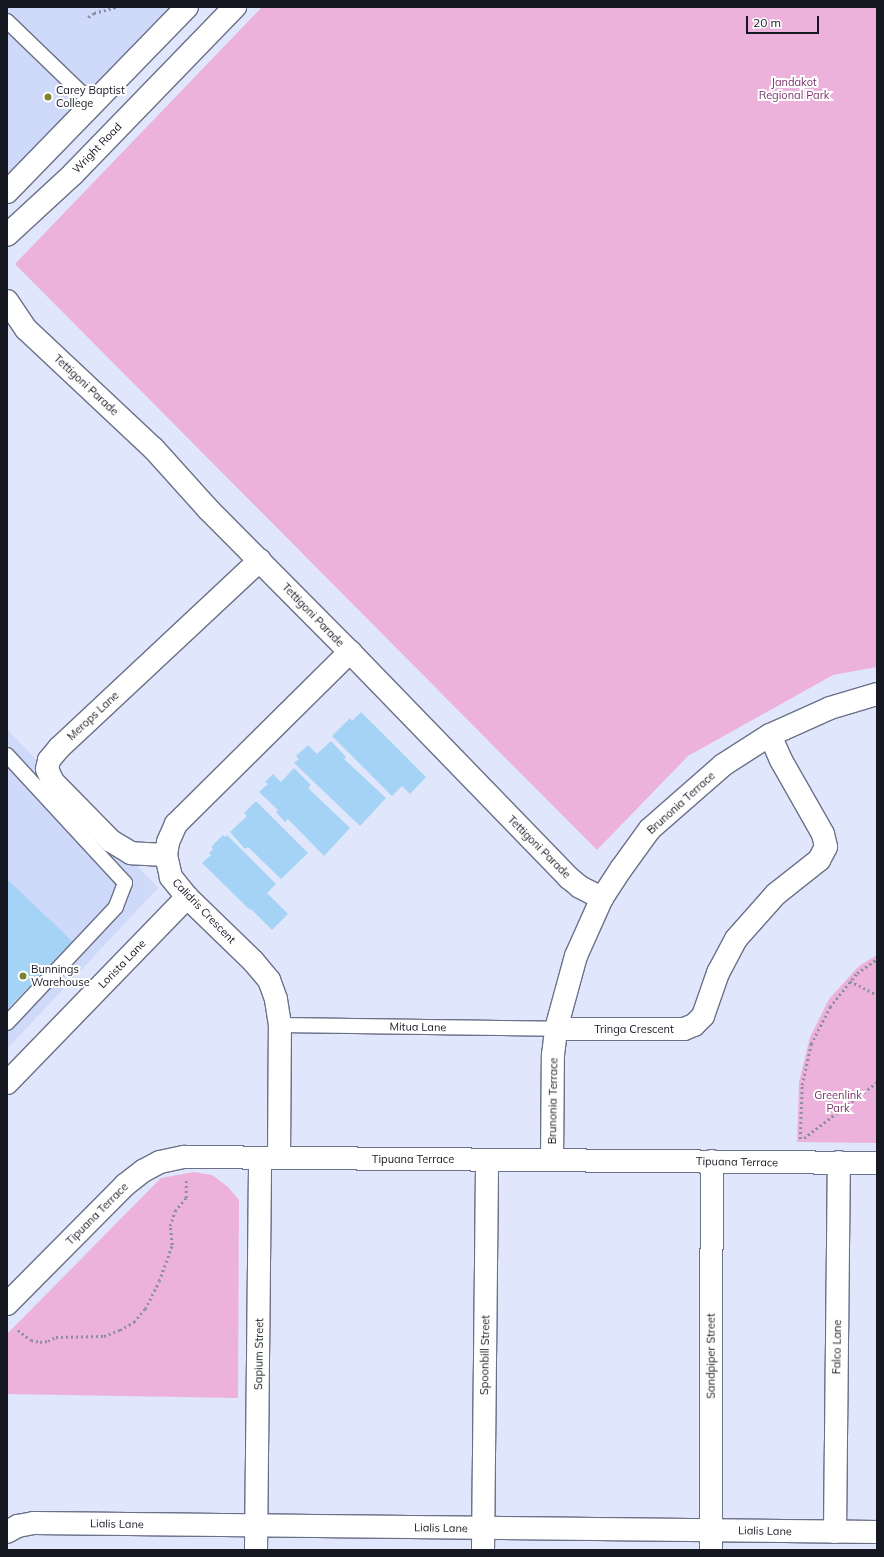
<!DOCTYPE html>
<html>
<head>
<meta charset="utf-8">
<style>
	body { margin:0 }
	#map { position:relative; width:884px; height:1557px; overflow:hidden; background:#e0e6fb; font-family:Mulish,sans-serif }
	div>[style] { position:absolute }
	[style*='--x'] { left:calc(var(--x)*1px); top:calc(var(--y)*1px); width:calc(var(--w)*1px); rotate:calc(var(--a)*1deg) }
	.built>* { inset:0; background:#cfd9fa }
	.green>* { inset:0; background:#ecb2db }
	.building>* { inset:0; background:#a4d3f6 }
	.path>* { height:2.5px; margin-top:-1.25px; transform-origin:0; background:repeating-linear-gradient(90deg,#8b8f9f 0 2px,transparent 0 5px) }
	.roads { filter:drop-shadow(1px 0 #6b7188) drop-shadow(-1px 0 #6b7188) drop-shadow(0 1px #6b7188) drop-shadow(0 -1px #6b7188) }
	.lane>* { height:14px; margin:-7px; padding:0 7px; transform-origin:7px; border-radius:7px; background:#fff }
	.street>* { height:22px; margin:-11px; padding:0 11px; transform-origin:11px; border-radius:11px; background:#fff }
	.secondary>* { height:22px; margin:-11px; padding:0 11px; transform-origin:11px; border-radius:11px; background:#fff }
	.dots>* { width:11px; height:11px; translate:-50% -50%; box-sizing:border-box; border:2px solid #fff; border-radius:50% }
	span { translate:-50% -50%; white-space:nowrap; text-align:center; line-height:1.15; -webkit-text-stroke:4px #fff; paint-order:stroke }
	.park-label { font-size:11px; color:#773267 }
	.poi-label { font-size:11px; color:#161821 }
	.left { translate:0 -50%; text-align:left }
	.street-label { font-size:11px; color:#161821 }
	.frame { position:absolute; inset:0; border:8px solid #161821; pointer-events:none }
	.scale { position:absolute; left:746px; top:16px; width:73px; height:18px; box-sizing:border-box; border:2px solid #161821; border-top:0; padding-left:5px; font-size:12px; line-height:14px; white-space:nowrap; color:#161821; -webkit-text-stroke:3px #fff; paint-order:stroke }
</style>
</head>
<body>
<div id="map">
	<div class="built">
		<i style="clip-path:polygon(7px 7px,173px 7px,7px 188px)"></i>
		<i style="clip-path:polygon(7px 729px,158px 888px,7px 1049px)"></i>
	</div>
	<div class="green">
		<i style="clip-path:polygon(262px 7px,877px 7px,877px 667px,833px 675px,688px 756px,597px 850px,15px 264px)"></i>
		<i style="clip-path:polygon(877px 955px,877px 1143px,797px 1142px,799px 1082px,810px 1037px,829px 999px,859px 966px)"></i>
		<i style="clip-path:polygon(194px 1172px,212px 1175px,228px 1187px,239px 1200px,238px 1398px,7px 1394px,7px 1334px,161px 1178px)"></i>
	</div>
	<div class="building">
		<i style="clip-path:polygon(361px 712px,426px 777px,410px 794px,402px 786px,392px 796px,332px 736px,350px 718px,352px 721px)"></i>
		<i style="clip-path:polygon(331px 741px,346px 757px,344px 759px,386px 798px,360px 826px,294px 763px,299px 759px,296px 756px,308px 745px,317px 754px)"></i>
		<i style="clip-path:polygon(294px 768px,311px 785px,308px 788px,350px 828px,324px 856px,288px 819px,285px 822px,276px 812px,278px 810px,259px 792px,268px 784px,265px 782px,273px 774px,281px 782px)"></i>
		<i style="clip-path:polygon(256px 801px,308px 853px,281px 879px,248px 847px,245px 849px,230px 832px,247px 816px,244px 813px)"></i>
		<i style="clip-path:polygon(223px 835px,225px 837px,227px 835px,276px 884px,267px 893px,288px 914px,272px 930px,251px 909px,250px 910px,202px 863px,211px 855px,209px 853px,213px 849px,211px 847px)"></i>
		<i style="clip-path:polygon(7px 879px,73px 942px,7px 1009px)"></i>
	</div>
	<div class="path">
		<i style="--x:88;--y:17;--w:7;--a:-34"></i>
		<i style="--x:94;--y:13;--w:23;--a:-15"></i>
		<i style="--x:850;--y:981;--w:30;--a:27"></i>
		<i style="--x:804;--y:1138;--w:92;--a:-37.5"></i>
		<i style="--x:800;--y:1139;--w:54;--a:-87.9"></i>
		<i style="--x:802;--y:1085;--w:42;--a:-77.6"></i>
		<i style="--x:811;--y:1044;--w:42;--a:-62.8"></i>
		<i style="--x:830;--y:1007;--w:43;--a:-51.5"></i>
		<i style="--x:857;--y:973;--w:24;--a:-35"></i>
		<i style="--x:18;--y:1330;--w:16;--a:38"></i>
		<i style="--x:31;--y:1340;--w:9;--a:13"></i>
		<i style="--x:40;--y:1342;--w:8;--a:-7"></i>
		<i style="--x:48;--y:1341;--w:9;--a:-27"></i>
		<i style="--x:56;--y:1337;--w:48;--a:-1.2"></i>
		<i style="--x:104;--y:1336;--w:17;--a:-21"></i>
		<i style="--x:120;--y:1330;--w:16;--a:-30"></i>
		<i style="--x:134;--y:1322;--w:17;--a:-50"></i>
		<i style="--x:145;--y:1309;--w:31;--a:-63"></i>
		<i style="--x:159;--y:1281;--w:38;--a:-70"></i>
		<i style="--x:172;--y:1245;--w:19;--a:-96"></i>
		<i style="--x:170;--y:1226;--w:16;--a:-72"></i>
		<i style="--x:175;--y:1211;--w:17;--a:-50"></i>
		<i style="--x:186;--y:1198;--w:17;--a:-90"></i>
	</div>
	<div class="roads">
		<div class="lane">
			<i style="--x:7;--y:21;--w:120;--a:44"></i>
			<i style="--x:7;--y:755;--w:174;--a:47.3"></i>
			<i style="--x:125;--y:883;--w:26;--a:111"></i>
			<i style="--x:116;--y:907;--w:159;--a:133.2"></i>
			<i style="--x:280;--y:1025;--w:276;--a:0.8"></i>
		</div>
		<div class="street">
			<i style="--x:7;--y:301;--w:34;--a:56"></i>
			<i style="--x:26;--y:329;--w:175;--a:43.2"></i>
			<i style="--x:154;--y:449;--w:81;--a:48"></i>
			<i style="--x:208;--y:509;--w:202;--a:45.2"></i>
			<i style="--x:350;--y:652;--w:315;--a:45.9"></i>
			<i style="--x:569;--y:878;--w:14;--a:39"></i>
			<i style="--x:580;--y:887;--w:25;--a:27"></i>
			<i style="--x:166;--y:855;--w:35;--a:-177"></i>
			<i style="--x:131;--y:853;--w:23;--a:-149"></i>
			<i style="--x:111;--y:841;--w:83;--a:-134.5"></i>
			<i style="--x:53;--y:782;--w:14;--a:-115"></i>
			<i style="--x:47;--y:769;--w:9;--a:-77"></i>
			<i style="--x:49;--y:760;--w:16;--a:-50"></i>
			<i style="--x:59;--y:748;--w:275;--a:-43.1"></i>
			<i style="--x:556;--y:1029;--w:128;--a:0"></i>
			<i style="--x:684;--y:1029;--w:11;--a:-22"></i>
			<i style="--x:694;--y:1025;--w:13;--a:-45"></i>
			<i style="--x:703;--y:1016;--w:46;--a:-70.8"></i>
			<i style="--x:718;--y:973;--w:38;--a:-62"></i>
			<i style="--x:736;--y:939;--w:60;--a:-48.4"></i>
			<i style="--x:776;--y:894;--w:55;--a:-38.3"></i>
			<i style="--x:819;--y:860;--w:15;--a:-62"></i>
			<i style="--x:826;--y:847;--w:13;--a:-103"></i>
			<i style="--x:823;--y:834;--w:85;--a:-119.6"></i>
			<i style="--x:781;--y:760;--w:27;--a:-114"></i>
			<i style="--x:7;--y:1083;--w:259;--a:-45.9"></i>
			<i style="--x:279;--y:1158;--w:133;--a:-89.6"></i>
			<i style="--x:280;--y:1025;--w:26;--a:-99"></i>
			<i style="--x:276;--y:999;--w:20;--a:-110"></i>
			<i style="--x:269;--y:980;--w:25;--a:-130"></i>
			<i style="--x:253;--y:961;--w:92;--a:-135.9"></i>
			<i style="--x:187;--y:897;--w:26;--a:-129"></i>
			<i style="--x:171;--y:877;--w:23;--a:-103"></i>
			<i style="--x:166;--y:855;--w:13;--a:-81"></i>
			<i style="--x:168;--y:842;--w:20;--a:-66"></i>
			<i style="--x:176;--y:824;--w:245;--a:-44.7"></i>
			<i style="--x:552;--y:1160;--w:105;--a:-89.5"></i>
			<i style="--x:553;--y:1055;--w:26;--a:-83"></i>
			<i style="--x:556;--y:1029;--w:76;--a:-74.7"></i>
			<i style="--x:576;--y:956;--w:64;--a:-65.9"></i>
			<i style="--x:602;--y:898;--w:35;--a:-57"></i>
			<i style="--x:621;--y:869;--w:49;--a:-54.1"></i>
			<i style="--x:650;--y:829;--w:97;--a:-41.2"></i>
			<i style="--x:723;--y:765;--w:56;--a:-32.6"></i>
			<i style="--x:770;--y:735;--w:66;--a:-24.2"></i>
			<i style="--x:830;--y:708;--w:49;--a:-16.6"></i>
			<i style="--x:7;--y:1304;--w:168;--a:-45.2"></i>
			<i style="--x:125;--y:1185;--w:23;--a:-38"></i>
			<i style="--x:143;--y:1171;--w:19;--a:-28"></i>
			<i style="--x:160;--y:1162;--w:25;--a:-12"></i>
			<i style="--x:184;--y:1157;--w:693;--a:0.5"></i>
			<i style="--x:7;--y:1532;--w:13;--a:-29"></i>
			<i style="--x:18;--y:1526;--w:16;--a:-11"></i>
			<i style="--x:34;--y:1523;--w:843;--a:0.61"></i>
			<i style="--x:835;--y:1532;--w:370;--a:-89.4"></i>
			<i style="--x:256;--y:1550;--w:392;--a:-89.4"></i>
			<i style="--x:483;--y:1550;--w:390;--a:-89.4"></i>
			<i style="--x:711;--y:1550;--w:389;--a:-89.9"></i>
		</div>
		<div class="secondary">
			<i style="--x:7;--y:192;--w:258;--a:-45.8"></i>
			<i style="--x:7;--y:235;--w:90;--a:-42.7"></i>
			<i style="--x:73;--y:174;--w:233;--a:-45.9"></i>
		</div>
	</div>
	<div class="dots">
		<i style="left:48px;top:97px;background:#7e8430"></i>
		<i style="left:23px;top:976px;background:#7e8430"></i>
	</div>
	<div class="park-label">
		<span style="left:794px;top:89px">Jandakot<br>Regional Park</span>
		<span style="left:838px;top:1102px">Greenlink<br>Park</span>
	</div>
	<div class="poi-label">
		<span class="left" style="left:56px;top:97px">Carey Baptist<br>College</span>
		<span class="left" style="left:31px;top:976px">Bunnings<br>Warehouse</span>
	</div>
	<div class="street-label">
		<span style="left:97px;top:148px;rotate:-46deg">Wright Road</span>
		<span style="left:86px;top:385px;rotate:43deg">Tettigoni Parade</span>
		<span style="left:313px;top:615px;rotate:46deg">Tettigoni Parade</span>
		<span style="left:93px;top:716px;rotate:-43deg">Merops Lane</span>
		<span style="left:681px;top:803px;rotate:-42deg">Brunonia Terrace</span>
		<span style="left:539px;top:847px;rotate:45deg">Tettigoni Parade</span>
		<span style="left:204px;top:911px;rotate:46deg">Calidris Crescent</span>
		<span style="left:122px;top:964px;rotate:-46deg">Lorista Lane</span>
		<span style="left:418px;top:1027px;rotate:1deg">Mitua Lane</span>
		<span style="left:634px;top:1029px">Tringa Crescent</span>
		<span style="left:553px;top:1101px;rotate:-89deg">Brunonia Terrace</span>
		<span style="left:413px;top:1159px">Tipuana Terrace</span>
		<span style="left:737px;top:1162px;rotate:1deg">Tipuana Terrace</span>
		<span style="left:97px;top:1214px;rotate:-45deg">Tipuana Terrace</span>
		<span style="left:837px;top:1347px;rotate:-89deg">Falco Lane</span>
		<span style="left:259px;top:1354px;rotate:-89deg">Sapium Street</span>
		<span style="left:485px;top:1355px;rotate:-89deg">Spoonbill Street</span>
		<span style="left:711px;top:1356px;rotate:-90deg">Sandpiper Street</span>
		<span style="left:117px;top:1524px;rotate:1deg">Lialis Lane</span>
		<span style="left:441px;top:1528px;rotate:1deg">Lialis Lane</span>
		<span style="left:765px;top:1531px;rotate:1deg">Lialis Lane</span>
	</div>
	<div class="frame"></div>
	<div class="scale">20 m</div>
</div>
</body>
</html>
